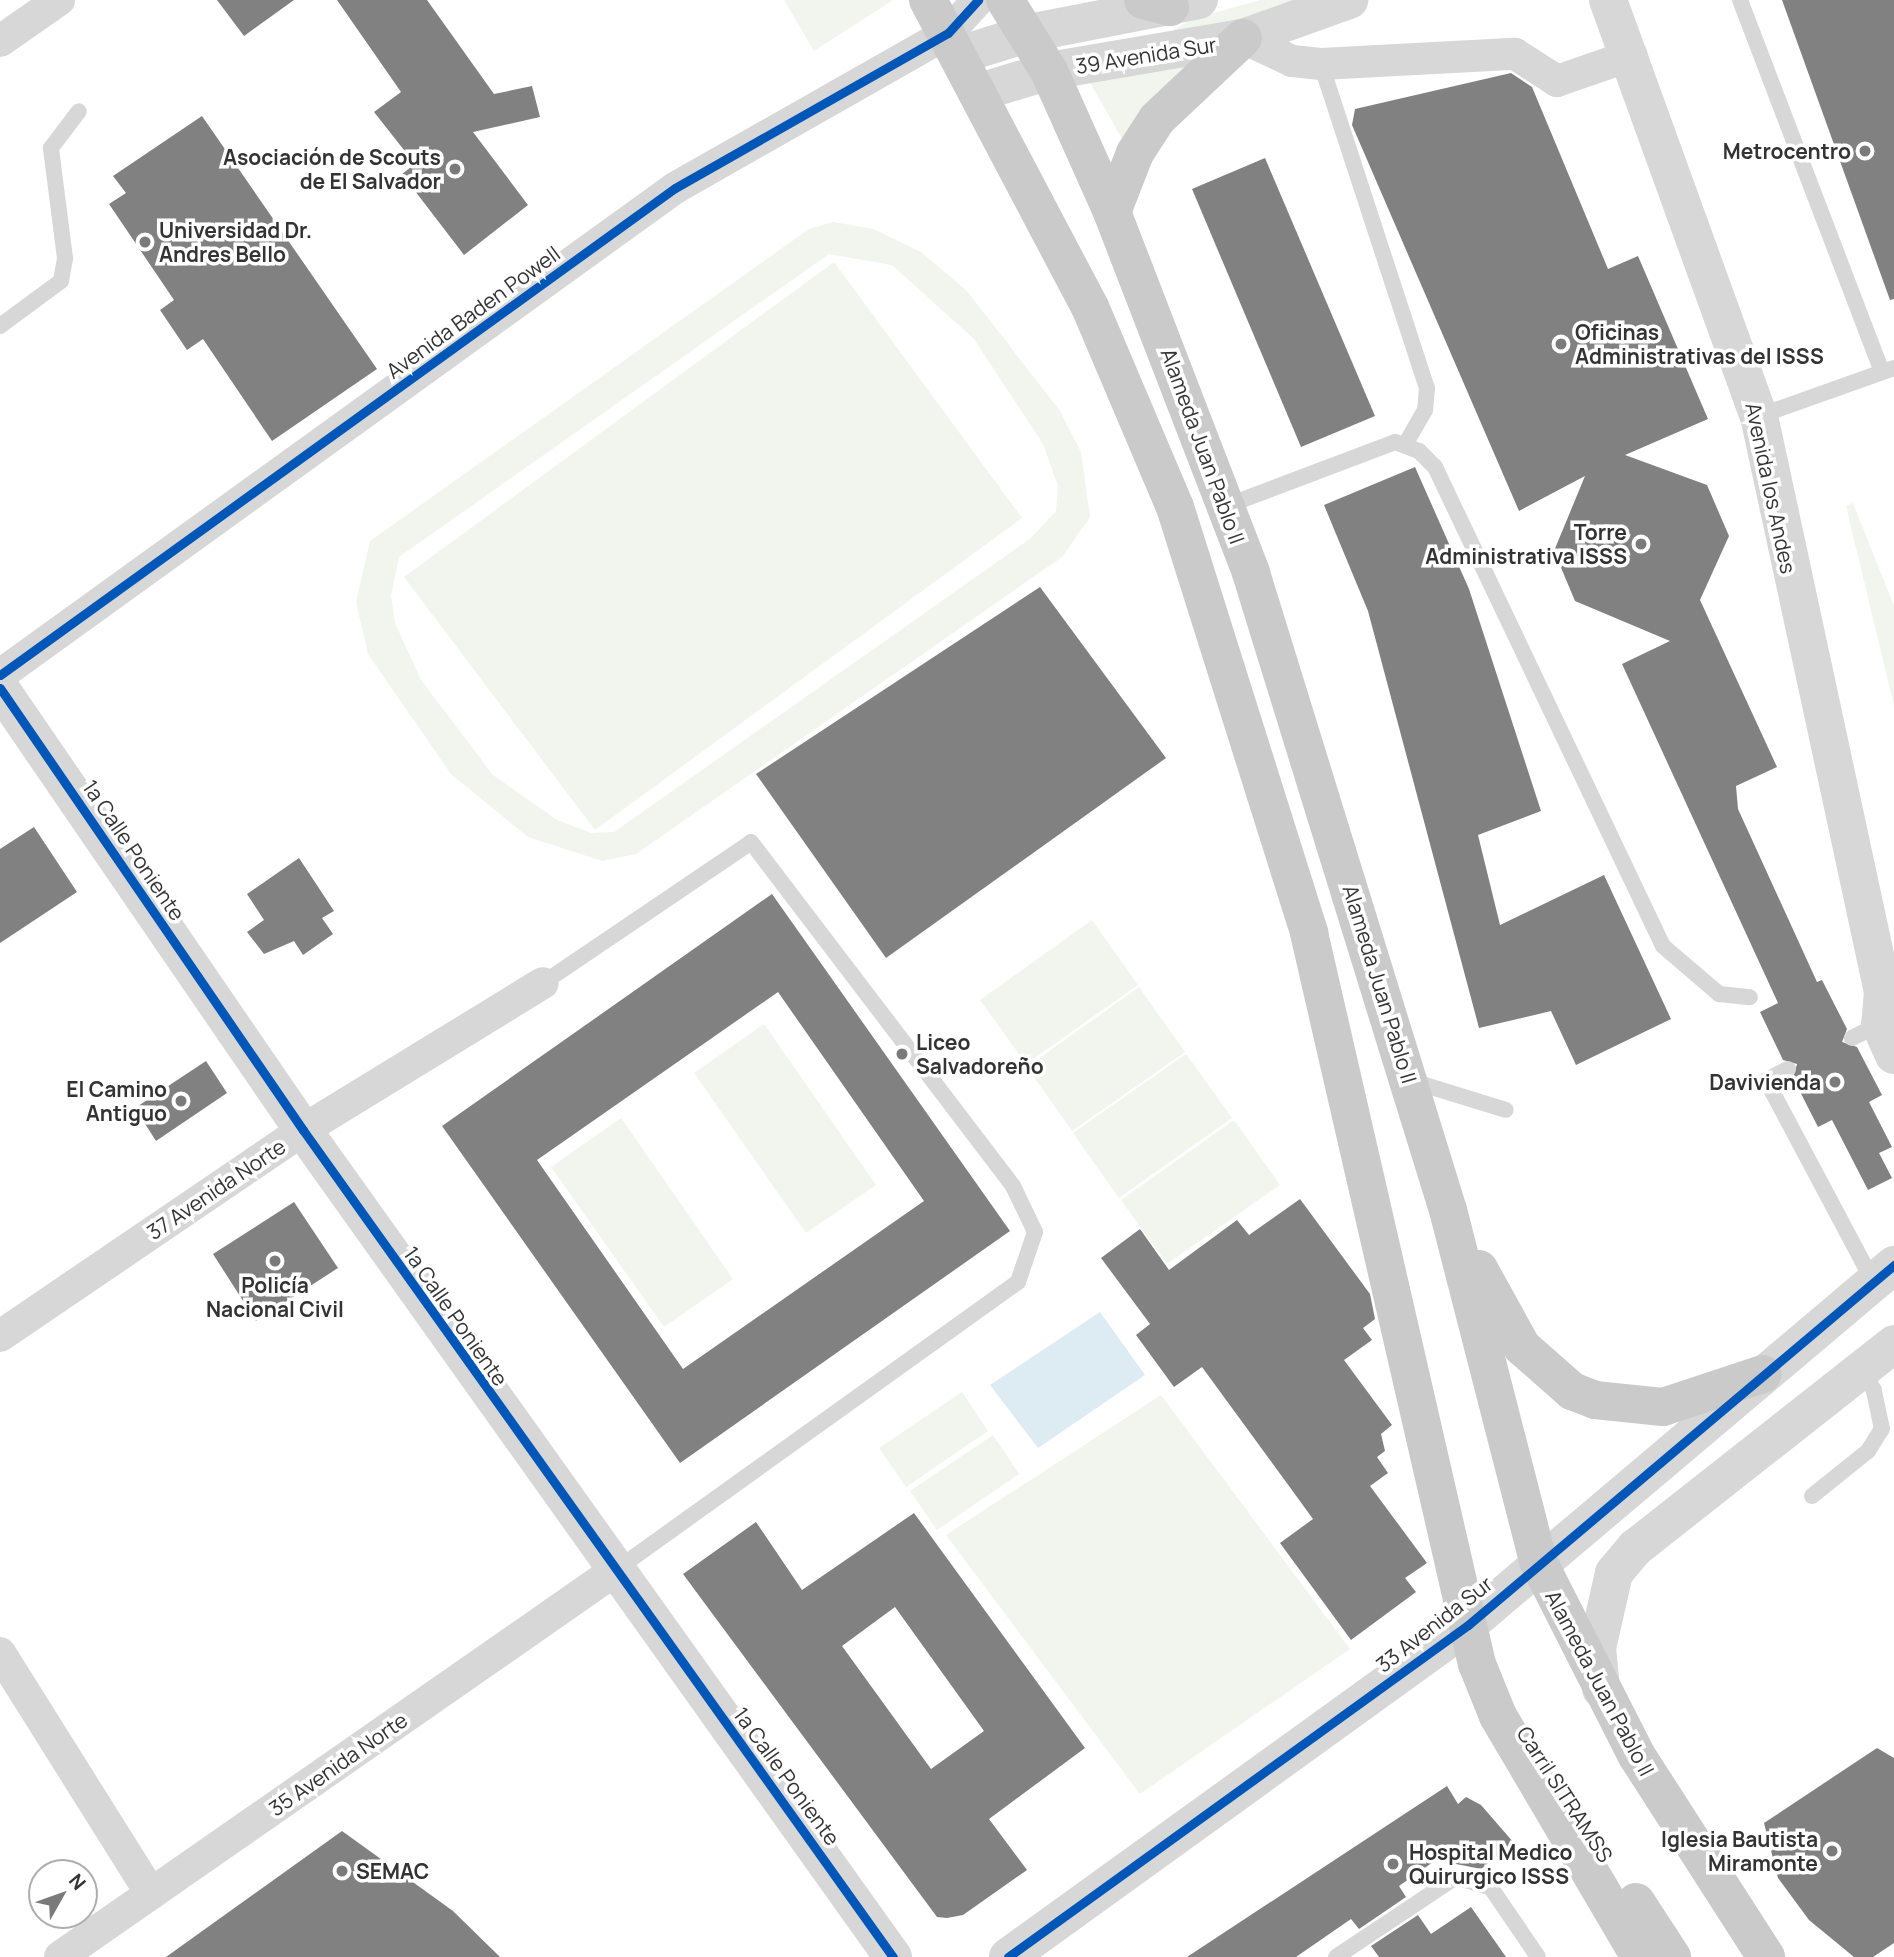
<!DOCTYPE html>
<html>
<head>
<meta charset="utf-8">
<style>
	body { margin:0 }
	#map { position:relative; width:1894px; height:1957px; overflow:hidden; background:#fff; font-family:Manrope,sans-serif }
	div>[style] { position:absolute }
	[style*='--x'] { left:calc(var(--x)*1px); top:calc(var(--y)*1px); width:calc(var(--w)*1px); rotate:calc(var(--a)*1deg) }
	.green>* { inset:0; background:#f1f5ed }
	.water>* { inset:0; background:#ddebf3 }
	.building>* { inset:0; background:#818181 }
	.service>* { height:16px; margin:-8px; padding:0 8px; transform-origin:8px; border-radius:8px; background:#d7d7d7 }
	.minor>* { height:32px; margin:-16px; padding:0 16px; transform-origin:16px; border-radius:16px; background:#d7d7d7 }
	.tertiary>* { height:38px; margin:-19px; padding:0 19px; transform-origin:19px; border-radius:19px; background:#d7d7d7 }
	.primary>* { height:38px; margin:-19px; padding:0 19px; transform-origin:19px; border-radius:19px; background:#cacaca }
	.cycleway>* { height:9px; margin:-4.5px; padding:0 4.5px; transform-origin:4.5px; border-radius:4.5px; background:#0057b8 }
	.dots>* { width:19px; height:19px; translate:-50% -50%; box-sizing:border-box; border:4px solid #fff; border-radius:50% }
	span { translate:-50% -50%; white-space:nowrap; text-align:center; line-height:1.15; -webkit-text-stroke:7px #fff; paint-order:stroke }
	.street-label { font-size:21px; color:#333 }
	.poi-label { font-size:21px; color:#333; font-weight:700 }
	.right { translate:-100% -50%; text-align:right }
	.left { translate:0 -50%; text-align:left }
	.north { position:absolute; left:28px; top:1859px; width:70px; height:70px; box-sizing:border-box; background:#fff; border:2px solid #adadad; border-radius:50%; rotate:50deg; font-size:19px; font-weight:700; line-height:28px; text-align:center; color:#333 }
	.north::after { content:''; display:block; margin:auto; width:24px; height:32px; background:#7a7a7a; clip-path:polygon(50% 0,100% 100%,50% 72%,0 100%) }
</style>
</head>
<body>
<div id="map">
	<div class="green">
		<i style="clip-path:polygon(784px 0,893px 0,814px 51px)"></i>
		<i style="clip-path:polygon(1260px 0,1309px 0,1244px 28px,1165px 36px,1190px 20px)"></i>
		<i style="clip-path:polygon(1190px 61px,1125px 144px,1089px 81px)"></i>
		<i style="clip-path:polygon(evenodd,833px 222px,873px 229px,921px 252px,967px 291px,1060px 411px,1081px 452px,1090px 517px,1062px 557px,636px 854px,602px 861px,528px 837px,451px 774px,368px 654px,356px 602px,370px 541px,809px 229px,833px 222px,829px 254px,892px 265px,974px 339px,1043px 444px,1058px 486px,1056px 511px,1031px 538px,614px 832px,591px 833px,557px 820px,493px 775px,421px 680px,395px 623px,391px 596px,399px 557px,829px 254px)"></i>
		<i style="clip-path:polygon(834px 262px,1022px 518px,595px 830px,404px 577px)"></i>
		<i style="clip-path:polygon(1853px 503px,1894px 606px,1894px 706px,1846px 506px)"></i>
		<i style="clip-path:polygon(1092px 920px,1138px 985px,1026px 1064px,980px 1000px)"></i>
		<i style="clip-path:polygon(1139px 987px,1185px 1052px,1072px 1131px,1027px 1067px)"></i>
		<i style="clip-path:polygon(764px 1024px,876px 1185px,806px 1233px,694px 1073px)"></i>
		<i style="clip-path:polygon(1186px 1054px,1232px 1118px,1119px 1198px,1073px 1133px)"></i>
		<i style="clip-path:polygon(621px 1118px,733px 1279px,664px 1327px,551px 1167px)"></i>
		<i style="clip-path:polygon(1234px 1120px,1280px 1185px,1167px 1264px,1121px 1200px)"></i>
		<i style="clip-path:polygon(962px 1392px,988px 1431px,906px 1487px,879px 1448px)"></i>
		<i style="clip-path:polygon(1161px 1395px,1350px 1649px,1140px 1794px,946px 1535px)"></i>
		<i style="clip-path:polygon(993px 1435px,1019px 1474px,937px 1530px,910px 1491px)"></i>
	</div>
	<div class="water">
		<i style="clip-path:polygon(1100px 1312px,1145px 1375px,1038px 1448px,990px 1385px)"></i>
	</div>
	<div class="building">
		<i style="clip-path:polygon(217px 0,294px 0,244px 36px)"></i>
		<i style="clip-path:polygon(337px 0,427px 0,494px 94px,532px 86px,540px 117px,473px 132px,528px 205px,464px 255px,402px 174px,415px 164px,374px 112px,401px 92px)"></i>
		<i style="clip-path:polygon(1782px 0,1894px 0,1894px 299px,1890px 300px)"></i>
		<i style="clip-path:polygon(1511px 73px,1532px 87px,1608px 269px,1638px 256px,1708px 419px,1625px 455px,1707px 485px,1729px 536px,1700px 600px,1777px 767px,1736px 786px,1738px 809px,1817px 982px,1822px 980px,1847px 1029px,1842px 1042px,1857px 1047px,1882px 1095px,1869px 1102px,1892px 1147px,1879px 1153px,1892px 1178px,1868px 1190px,1832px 1120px,1818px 1127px,1793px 1078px,1797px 1064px,1783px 1060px,1760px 1012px,1778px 1003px,1622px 664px,1670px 641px,1575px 601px,1554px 551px,1585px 476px,1519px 511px,1352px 125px,1355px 109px)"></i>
		<i style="clip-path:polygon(202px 116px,377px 369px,272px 441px,203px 339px,187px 350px,160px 310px,174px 300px,109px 204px,126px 193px,113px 176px)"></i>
		<i style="clip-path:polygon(1265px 158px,1375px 416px,1301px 447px,1192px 189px)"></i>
		<i style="clip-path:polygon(1415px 467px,1469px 589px,1541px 811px,1478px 835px,1500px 925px,1604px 875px,1671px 1019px,1576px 1065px,1551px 1011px,1479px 1028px,1368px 611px,1324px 505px)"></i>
		<i style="clip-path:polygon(1040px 587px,1166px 758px,886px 958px,756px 774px)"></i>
		<i style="clip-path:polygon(34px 827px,77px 892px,0 943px,0 849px)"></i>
		<i style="clip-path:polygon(299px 858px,334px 911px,322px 918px,333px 934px,303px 955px,294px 941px,264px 954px,247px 932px,264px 920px,247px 894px)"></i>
		<i style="clip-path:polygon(evenodd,772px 894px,1010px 1231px,680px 1463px,442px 1126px,772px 894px,778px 992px,924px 1201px,683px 1369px,537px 1160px,778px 992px)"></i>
		<i style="clip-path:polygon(206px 1061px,227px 1093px,156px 1141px,135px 1108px)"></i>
		<i style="clip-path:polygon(1300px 1199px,1370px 1294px,1375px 1319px,1363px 1328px,1372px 1340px,1344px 1360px,1392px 1425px,1381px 1434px,1385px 1451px,1377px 1457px,1388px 1473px,1370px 1486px,1427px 1563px,1405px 1578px,1416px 1592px,1351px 1640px,1280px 1543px,1313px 1519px,1202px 1367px,1174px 1387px,1136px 1335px,1150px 1324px,1101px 1258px,1140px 1229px,1169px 1270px,1237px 1220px,1249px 1235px)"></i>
		<i style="clip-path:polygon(294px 1202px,338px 1268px,256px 1321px,213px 1254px)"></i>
		<i style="clip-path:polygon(evenodd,914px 1513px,1085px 1748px,989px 1819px,1027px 1870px,963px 1915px,947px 1918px,937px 1917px,683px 1574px,756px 1522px,802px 1590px,914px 1513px,895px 1607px,984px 1731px,931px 1769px,842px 1646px,895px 1607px)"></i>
		<i style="clip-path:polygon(1877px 1748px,1894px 1758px,1894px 1943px,1873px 1957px,1854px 1957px,1809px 1920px,1778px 1878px,1764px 1823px)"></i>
		<i style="clip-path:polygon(1447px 1786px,1458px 1804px,1466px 1797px,1481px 1805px,1514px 1843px,1481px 1869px,1436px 1860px,1399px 1886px,1406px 1897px,1359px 1929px,1351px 1919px,1296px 1957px,1187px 1957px)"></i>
		<i style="clip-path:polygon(342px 1831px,453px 1911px,500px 1957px,166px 1957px)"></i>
		<i style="clip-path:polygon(1471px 1907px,1506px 1957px,1379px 1957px,1371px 1946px,1418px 1915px,1431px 1934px)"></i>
	</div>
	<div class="service">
		<i style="--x:1740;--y:0;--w:398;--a:69.1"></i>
		<i style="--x:1321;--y:64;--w:341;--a:71.9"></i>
		<i style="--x:1427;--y:388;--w:22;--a:95"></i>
		<i style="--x:1425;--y:410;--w:38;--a:120"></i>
		<i style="--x:0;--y:326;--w:76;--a:-36.4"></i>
		<i style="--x:61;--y:281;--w:23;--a:-80"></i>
		<i style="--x:65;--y:258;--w:111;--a:-97.3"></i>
		<i style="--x:51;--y:148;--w:46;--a:-52.9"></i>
		<i style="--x:1759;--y:416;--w:143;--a:-19.6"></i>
		<i style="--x:1226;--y:506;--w:181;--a:-20.7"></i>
		<i style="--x:1395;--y:442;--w:26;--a:21"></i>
		<i style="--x:1419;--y:451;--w:23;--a:45"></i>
		<i style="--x:1435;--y:467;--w:530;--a:64.55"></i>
		<i style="--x:1663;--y:946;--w:74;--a:40.6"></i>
		<i style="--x:1719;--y:994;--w:31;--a:6"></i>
		<i style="--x:543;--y:983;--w:251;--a:-34.1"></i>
		<i style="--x:751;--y:842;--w:432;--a:52.7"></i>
		<i style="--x:1013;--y:1186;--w:51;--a:64.4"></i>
		<i style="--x:1035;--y:1232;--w:53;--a:108.8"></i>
		<i style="--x:1018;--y:1282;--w:495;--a:144.4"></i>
		<i style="--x:1852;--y:1038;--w:31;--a:-27"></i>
		<i style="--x:1788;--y:1069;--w:25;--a:153"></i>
		<i style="--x:1766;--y:1080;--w:228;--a:62"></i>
		<i style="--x:1412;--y:1081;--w:98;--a:17.1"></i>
		<i style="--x:1812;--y:1496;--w:72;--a:-38.8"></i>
		<i style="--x:1868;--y:1451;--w:26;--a:-58"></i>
		<i style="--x:1882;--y:1429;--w:40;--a:-102"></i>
		<i style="--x:1874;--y:1390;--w:25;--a:-122"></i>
		<i style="--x:1336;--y:1957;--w:144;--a:-33.7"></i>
		<i style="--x:1456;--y:1877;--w:37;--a:17"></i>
		<i style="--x:1491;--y:1888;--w:83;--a:55.7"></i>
	</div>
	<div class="minor">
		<i style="--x:1243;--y:38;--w:54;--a:25.1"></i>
		<i style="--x:1292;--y:61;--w:29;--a:6"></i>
		<i style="--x:1321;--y:64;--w:194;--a:-3"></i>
		<i style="--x:1515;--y:54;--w:50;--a:32.7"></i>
		<i style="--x:1557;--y:81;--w:79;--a:-19.1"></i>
		<i style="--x:0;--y:41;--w:72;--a:-34.8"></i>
		<i style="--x:0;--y:675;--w:832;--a:-35.81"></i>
		<i style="--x:675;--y:188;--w:314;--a:-29.6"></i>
		<i style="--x:948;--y:33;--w:45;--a:-47.7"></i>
		<i style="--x:0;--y:1336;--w:366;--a:-34.2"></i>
		<i style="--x:303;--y:1130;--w:281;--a:-31.5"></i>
		<i style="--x:0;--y:1653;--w:284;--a:57.9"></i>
		<i style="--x:60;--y:1957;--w:677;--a:-34.84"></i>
	</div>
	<div class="tertiary">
		<i style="--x:1608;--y:0;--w:443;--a:70.1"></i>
		<i style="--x:1759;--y:416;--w:589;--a:77.85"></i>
		<i style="--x:1883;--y:992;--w:25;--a:63"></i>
		<i style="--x:960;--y:55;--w:72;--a:-17.7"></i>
		<i style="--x:1029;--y:33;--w:173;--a:-11"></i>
		<i style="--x:980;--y:92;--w:72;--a:-16.9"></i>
		<i style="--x:1049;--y:71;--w:197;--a:-9.7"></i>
		<i style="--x:1243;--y:38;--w:113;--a:-19.7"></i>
		<i style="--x:0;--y:688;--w:536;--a:55.57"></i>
		<i style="--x:303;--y:1130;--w:1016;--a:54.5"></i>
		<i style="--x:1883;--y:992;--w:32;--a:95"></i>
		<i style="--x:1880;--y:1024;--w:34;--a:66"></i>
		<i style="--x:1601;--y:1689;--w:41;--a:-95.6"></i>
		<i style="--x:1597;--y:1648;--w:77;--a:-77.2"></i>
		<i style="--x:1614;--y:1573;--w:33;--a:-50"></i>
		<i style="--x:1635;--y:1548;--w:330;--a:-38.2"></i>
		<i style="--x:1008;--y:1957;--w:567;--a:-35.82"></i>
		<i style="--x:1468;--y:1625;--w:558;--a:-40.2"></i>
	</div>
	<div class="primary">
		<i style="--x:928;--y:0;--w:347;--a:62.2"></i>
		<i style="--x:1090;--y:307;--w:217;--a:67"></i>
		<i style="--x:1175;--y:507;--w:447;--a:72.5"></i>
		<i style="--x:1309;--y:933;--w:750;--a:77.06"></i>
		<i style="--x:1477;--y:1664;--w:56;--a:68"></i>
		<i style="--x:1498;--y:1716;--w:280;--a:59.5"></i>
		<i style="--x:1005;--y:0;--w:84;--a:58.2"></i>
		<i style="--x:1049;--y:71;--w:154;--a:65.9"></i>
		<i style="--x:1112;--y:212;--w:387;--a:68.9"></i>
		<i style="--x:1251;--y:573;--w:667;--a:72.82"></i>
		<i style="--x:1448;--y:1210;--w:362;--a:75.6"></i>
		<i style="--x:1538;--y:1561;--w:219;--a:63.1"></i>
		<i style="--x:1637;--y:1756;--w:239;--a:57.3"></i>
		<i style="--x:1143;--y:0;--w:28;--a:15"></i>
		<i style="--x:1112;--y:212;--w:63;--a:-68.7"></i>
		<i style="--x:1135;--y:153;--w:40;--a:-57.1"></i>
		<i style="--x:1157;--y:119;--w:118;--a:-43.3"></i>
		<i style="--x:1479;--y:1269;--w:89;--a:61.1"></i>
		<i style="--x:1522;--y:1347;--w:67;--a:41.3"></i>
		<i style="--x:1572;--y:1391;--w:25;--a:21"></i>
		<i style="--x:1595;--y:1400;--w:68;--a:5.9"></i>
		<i style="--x:1663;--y:1407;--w:105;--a:-18.3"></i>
		<i style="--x:1636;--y:1902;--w:66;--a:56.8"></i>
	</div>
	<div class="cycleway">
		<i style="--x:0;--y:675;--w:832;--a:-35.81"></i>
		<i style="--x:675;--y:188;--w:314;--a:-29.6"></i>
		<i style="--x:948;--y:33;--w:45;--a:-47.7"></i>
		<i style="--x:0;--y:688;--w:536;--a:55.57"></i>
		<i style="--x:303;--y:1130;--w:1016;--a:54.5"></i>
		<i style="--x:1008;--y:1957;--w:567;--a:-35.82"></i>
		<i style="--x:1468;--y:1625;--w:558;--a:-40.2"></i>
	</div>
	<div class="dots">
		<i style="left:1865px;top:151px;background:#7a7a7a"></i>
		<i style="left:455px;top:169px;background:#7a7a7a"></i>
		<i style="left:145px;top:242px;background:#7a7a7a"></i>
		<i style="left:1561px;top:344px;background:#7a7a7a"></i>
		<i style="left:1641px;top:544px;background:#7a7a7a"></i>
		<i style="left:902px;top:1054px;background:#7a7a7a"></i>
		<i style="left:1835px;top:1082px;background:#7a7a7a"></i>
		<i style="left:181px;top:1101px;background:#7a7a7a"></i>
		<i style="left:275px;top:1261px;background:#7a7a7a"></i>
		<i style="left:1832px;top:1851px;background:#7a7a7a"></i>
		<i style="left:1393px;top:1864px;background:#7a7a7a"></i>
		<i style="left:342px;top:1871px;background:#7a7a7a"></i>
	</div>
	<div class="street-label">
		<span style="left:1146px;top:55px;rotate:-9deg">39 Avenida Sur</span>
		<span style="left:473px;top:312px;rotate:-36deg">Avenida Baden Powell</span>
		<span style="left:1203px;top:446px;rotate:70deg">Alameda Juan Pablo II</span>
		<span style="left:1771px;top:488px;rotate:78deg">Avenida los Andes</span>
		<span style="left:134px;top:850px;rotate:56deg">1a Calle Poniente</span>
		<span style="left:1380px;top:984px;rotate:73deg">Alameda Juan Pablo II</span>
		<span style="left:216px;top:1189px;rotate:-34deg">37 Avenida Norte</span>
		<span style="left:456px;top:1316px;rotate:55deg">1a Calle Poniente</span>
		<span style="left:1434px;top:1624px;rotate:-38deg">33 Avenida Sur</span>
		<span style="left:1600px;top:1683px;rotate:62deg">Alameda Juan Pablo II</span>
		<span style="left:338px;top:1764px;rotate:-35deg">35 Avenida Norte</span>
		<span style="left:787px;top:1776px;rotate:54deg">1a Calle Poniente</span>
		<span style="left:1565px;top:1794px;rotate:57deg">Carril SITRAMSS</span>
	</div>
	<div class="poi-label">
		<span class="right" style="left:1851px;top:151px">Metrocentro</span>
		<span class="right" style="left:441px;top:169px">Asociación de Scouts<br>de El Salvador</span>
		<span class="left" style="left:159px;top:242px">Universidad Dr.<br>Andres Bello</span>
		<span class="left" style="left:1575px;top:344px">Oficinas<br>Administrativas del ISSS</span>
		<span class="right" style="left:1627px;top:544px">Torre<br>Administrativa ISSS</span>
		<span class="left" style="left:916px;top:1054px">Liceo<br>Salvadoreño</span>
		<span class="right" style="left:1821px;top:1082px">Davivienda</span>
		<span class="right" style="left:167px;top:1101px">El Camino<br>Antiguo</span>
		<span style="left:275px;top:1297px">Policía<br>Nacional Civil</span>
		<span class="right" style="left:1818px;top:1851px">Iglesia Bautista<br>Miramonte</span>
		<span class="left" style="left:1409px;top:1864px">Hospital Medico<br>Quirurgico ISSS</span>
		<span class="left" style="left:356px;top:1871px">SEMAC</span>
	</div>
	<div class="north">N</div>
</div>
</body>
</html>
